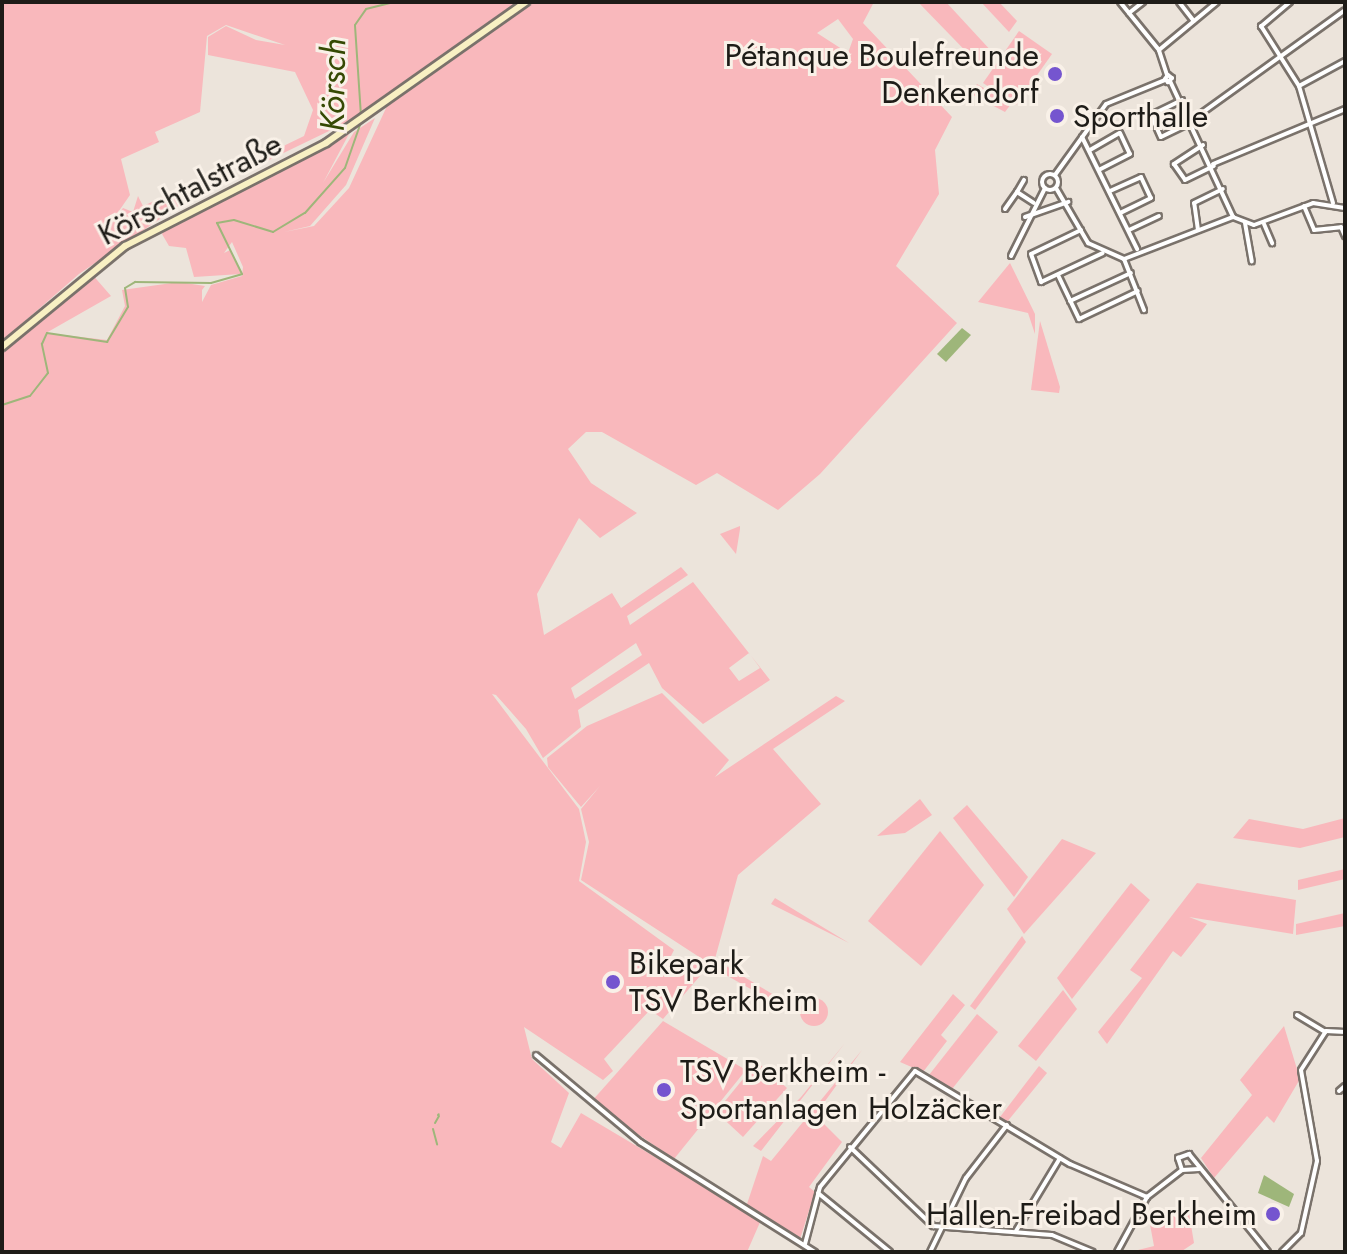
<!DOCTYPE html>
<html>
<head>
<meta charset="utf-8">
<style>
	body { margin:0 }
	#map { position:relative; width:1347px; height:1254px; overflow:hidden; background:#ece4db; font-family:Jost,sans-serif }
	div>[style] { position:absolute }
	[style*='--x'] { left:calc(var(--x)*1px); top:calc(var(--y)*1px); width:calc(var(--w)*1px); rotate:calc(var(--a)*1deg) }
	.green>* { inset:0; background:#f9b8bc }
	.round { border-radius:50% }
	.water>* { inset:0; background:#9eb67a }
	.stream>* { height:2px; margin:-1px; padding:0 1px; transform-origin:1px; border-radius:1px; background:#9eb67a }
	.roads { filter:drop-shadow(2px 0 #7a726b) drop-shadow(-2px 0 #7a726b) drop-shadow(0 2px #7a726b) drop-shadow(0 -2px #7a726b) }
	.minor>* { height:4px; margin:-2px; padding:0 2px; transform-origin:2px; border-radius:2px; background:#fff }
	.minor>.ring { margin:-2px; padding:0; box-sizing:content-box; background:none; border:4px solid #fff; border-radius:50% }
	.secondary>* { height:6px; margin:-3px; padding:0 3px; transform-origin:3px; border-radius:3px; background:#f8f0c3 }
	.dots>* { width:22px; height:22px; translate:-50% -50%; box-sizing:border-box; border:4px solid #f9f1e8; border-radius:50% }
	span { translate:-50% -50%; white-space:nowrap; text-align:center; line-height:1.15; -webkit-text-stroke:6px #f9f1e8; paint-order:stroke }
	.poi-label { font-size:32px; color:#1e1c18 }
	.right { translate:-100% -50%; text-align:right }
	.left { translate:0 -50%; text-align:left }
	.street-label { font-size:32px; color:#1e1c18 }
	.water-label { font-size:34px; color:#354903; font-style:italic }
	.frame { position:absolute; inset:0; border:4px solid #1e1c18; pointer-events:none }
</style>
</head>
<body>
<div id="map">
	<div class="green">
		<i style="clip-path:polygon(2px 2px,517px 2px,358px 117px,246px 171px,244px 165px,304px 136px,313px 110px,295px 72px,208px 55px,208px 37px,226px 26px,256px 40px,285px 45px,226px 25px,207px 36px,200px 112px,155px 132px,159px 142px,121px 159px,130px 195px,103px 234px,123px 208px,133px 212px,138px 196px,143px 206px,172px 193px,179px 206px,79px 274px,2px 341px)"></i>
		<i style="clip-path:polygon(evenodd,533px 2px,874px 2px,863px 23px,952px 117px,935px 150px,939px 194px,896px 266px,957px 323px,820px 474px,778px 510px,717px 473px,696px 485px,602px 432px,586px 432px,568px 449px,591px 483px,637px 513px,600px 538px,579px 518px,537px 594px,544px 635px,612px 593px,621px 608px,681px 567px,688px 575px,627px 616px,630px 625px,693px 582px,770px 680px,703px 724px,662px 688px,649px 663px,578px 710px,581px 727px,543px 758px,526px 729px,496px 695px,492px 694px,579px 809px,586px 842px,579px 881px,674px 950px,662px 974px,671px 964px,684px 972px,693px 961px,706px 969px,663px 1019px,650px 1010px,604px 1059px,613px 1071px,603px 1080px,524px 1027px,532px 1059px,569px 1093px,551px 1142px,561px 1148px,581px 1113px,761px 1220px,747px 1252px,2px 1252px,2px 350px,91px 273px,111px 296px,46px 333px,107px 340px,125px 306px,122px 290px,179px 282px,205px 286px,202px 290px,202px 302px,211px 285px,242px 276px,243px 267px,232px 242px,224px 253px,230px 250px,241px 274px,194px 277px,186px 248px,169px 246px,162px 234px,168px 224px,350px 132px,323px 183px,354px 132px,375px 118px,346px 185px,310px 226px,284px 232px,314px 226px,349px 188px,387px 106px,533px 2px,838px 19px,853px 39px,848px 53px,817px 33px,838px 19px,533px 2px,636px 643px,642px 655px,575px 699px,571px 688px,636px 643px,533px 2px,749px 653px,760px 668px,739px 681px,729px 668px,749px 653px)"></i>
		<i style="clip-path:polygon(918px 2px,946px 2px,994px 54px,984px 70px)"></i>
		<i style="clip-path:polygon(981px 2px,999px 2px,1017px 21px,1009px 32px)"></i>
		<i style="clip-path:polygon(1019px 31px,1052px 54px,1016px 105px,983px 83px)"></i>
		<i style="clip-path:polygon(977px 84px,1011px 104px,1005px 112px,971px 94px)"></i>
		<i style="clip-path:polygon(1010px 263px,1035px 314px,1035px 334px,1028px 313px,978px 302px)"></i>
		<i style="clip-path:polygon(1040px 321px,1060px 387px,1059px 393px,1031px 390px)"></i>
		<i style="clip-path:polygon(740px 526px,740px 529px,736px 554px,720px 534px)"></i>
		<i style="clip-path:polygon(662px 693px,729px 760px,715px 777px,836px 696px,845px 701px,773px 749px,821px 804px,738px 875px,713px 966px,581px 880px,589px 842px,581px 809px,600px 786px,581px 807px,548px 767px,547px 758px,587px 726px)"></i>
		<i style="clip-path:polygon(920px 799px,932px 815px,905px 833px,877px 836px)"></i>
		<i style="clip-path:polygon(967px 805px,1028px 877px,1014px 897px,953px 818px)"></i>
		<i style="clip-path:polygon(1345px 818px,1345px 837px,1300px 848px,1233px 838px,1249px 819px,1303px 829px)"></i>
		<i style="clip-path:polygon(940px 831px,984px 885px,921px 966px,868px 921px)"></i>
		<i style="clip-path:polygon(1062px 839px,1096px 853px,1024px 934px,1007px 909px)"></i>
		<i style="clip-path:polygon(1345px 869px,1345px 879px,1298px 890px,1298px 880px)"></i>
		<i style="clip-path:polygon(1131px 883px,1150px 900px,1072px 999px,1057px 978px)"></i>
		<i style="clip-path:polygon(1197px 883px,1296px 900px,1293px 934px,1189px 917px,1207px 924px,1181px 957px,1173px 951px,1107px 1044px,1098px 1032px,1142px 978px,1130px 970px)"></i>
		<i style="clip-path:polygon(775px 898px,816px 923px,849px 943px,771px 904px)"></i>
		<i style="clip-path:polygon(1345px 913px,1345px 926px,1296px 935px,1296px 924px)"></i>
		<i style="clip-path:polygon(1022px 936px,1026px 942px,975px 1010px,970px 1006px)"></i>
		<i style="clip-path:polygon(718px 961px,797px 1009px,790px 1011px,717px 970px)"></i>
		<i style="clip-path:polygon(1063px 990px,1077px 1009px,1036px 1061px,1018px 1046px)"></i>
		<i style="clip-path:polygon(953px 994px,965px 1005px,941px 1035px,947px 1041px,923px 1072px,900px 1062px)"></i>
		<i class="round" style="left:800px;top:998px;width:28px;height:28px"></i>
		<i style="clip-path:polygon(977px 1014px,998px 1032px,952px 1089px,929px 1075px)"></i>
		<i style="clip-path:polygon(663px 1021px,746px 1070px,674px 1159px,591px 1102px)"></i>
		<i style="clip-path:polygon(1284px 1026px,1300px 1079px,1274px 1123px,1267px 1116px,1214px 1178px,1201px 1158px,1252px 1095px,1240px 1080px)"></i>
		<i style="clip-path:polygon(845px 1043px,761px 1151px,753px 1146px,801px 1097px)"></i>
		<i style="clip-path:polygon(862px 1050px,815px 1115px,842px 1142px,809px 1187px,815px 1192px,800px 1239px,747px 1204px,763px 1156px,771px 1161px)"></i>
		<i style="clip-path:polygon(757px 1062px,787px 1088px,743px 1137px,716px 1112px)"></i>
		<i style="clip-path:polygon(1039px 1066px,1047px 1073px,1007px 1122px,1000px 1117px)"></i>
		<i style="clip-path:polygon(1189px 1213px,1194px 1243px,1182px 1251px,1196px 1252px,1130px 1252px,1154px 1246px,1149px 1219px)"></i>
	</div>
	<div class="water">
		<i style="clip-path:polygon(962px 328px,971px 335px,946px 362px,937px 354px)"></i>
		<i style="clip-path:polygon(1264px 1175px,1294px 1194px,1289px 1207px,1258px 1193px)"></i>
	</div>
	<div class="stream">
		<i style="--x:361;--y:116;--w:91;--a:-93.8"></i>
		<i style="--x:355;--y:25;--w:19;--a:-55"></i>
		<i style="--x:366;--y:9;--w:30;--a:-14"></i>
		<i style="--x:2;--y:405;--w:29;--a:-18"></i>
		<i style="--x:30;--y:396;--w:29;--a:-52"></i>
		<i style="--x:48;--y:373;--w:30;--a:-102"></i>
		<i style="--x:42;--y:344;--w:12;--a:-66"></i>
		<i style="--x:47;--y:333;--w:61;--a:8.5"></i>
		<i style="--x:107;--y:342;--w:41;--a:-59"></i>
		<i style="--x:128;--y:307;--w:19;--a:-99"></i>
		<i style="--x:125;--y:288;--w:12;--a:-31"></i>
		<i style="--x:135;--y:282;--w:76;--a:0.8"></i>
		<i style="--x:211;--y:283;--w:32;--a:-16"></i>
		<i style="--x:242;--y:274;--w:57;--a:-116.1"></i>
		<i style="--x:217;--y:223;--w:17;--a:-10"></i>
		<i style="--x:234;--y:220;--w:41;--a:17.1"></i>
		<i style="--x:273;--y:232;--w:37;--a:-31"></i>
		<i style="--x:305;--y:213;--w:60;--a:-48.4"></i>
		<i style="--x:345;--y:168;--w:49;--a:-70.8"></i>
		<i style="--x:438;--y:1115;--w:1;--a:-45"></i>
		<i style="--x:435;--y:1123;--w:8;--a:-60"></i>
		<i style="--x:433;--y:1129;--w:16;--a:75"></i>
	</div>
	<div class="roads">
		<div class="minor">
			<i style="--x:1120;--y:2;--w:62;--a:50.9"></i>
			<i style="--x:1179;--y:2;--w:24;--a:52"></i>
			<i style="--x:1290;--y:2;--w:38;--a:140"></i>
			<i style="--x:1261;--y:26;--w:71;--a:57.7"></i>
			<i style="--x:1299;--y:86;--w:122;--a:73.8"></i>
			<i style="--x:1129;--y:13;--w:18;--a:-38"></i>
			<i style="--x:1167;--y:75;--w:26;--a:-108"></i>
			<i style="--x:1159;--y:50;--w:75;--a:-39.6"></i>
			<i style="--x:1168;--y:75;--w:5;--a:37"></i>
			<i style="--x:1172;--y:78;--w:6;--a:135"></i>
			<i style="--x:1168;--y:82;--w:4;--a:-135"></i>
			<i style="--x:1165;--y:79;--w:5;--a:-53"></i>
			<i style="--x:1170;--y:81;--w:150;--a:65.1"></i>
			<i style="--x:1299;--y:86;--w:52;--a:-28.5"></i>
			<i style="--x:1182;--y:100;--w:34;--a:154"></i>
			<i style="--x:1151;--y:115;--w:24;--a:66"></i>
			<i style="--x:1161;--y:137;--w:34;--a:-26"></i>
			<i style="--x:1192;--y:120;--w:188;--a:-35.7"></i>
			<i style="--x:1082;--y:137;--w:125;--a:63.8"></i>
			<i style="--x:1203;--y:145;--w:35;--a:147"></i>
			<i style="--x:1174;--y:164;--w:19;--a:55"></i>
			<i style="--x:1185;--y:180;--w:32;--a:-26"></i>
			<i style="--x:1090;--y:150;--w:34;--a:-30"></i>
			<i style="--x:1120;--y:133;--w:23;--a:65"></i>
			<i style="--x:1130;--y:154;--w:34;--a:153"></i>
			<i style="--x:1213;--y:164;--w:143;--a:-22.6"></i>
			<i class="ring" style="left:1042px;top:174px;width:12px;height:12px"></i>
			<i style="--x:1055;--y:175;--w:87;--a:-54.3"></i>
			<i style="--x:1106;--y:104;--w:64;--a:-22.1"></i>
			<i style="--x:1056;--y:188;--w:64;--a:59.8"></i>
			<i style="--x:1088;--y:243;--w:39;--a:24"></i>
			<i style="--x:1110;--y:191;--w:34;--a:-24"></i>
			<i style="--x:1141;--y:177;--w:23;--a:65"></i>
			<i style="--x:1151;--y:198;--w:34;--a:154"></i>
			<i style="--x:1017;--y:192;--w:14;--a:-60"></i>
			<i style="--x:1304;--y:206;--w:26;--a:67"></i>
			<i style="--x:1314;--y:230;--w:27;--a:-6"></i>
			<i style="--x:1341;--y:227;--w:10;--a:66"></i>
			<i style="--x:1005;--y:209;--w:21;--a:-55"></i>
			<i style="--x:1017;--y:192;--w:20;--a:33"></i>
			<i style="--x:1025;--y:217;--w:46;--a:-19.2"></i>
			<i style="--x:1245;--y:223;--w:39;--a:80"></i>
			<i style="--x:1264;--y:224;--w:21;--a:67"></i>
			<i style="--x:1081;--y:230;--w:55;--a:154.4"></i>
			<i style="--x:1031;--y:254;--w:30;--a:70"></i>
			<i style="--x:1041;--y:282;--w:68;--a:-25.1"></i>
			<i style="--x:1129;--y:230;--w:33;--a:-25"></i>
			<i style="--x:1198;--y:230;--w:27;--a:-98"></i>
			<i style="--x:1194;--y:203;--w:32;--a:-26"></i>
			<i style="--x:1011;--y:256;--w:76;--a:-63.4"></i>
			<i style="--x:1124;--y:259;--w:117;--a:-21.1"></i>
			<i style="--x:1233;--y:217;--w:22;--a:21"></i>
			<i style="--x:1254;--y:225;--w:63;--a:-20.4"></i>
			<i style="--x:1313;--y:203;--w:32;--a:9"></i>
			<i style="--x:1124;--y:259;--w:55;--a:68.6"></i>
			<i style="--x:1058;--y:275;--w:49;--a:64.5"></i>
			<i style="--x:1079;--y:319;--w:65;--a:-25.4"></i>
			<i style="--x:1070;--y:301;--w:67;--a:-24.7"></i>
			<i style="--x:1297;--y:1015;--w:33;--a:31"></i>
			<i style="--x:536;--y:1055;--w:136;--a:39.9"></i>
			<i style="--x:640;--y:1142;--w:207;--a:32.2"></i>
			<i style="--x:1339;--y:1091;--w:8;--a:-40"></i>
			<i style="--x:850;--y:1147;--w:115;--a:43.6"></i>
			<i style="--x:933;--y:1226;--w:119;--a:4.3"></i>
			<i style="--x:1052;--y:1235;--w:44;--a:22.5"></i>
			<i style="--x:1182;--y:1170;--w:13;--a:-108"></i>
			<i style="--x:1178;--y:1158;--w:12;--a:-20"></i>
			<i style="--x:1189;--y:1154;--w:126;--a:51.1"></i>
			<i style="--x:818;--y:1193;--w:93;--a:39.3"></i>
			<i style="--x:1016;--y:1231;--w:85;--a:-58.9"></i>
			<i style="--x:805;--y:1244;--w:59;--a:-75.3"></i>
			<i style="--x:820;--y:1187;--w:150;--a:-50.7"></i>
			<i style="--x:915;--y:1071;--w:181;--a:31"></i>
			<i style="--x:1070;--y:1164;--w:84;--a:23.2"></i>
			<i style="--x:930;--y:1252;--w:82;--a:-64.1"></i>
			<i style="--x:966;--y:1178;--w:67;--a:-52.3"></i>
			<i style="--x:1117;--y:1252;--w:63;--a:-61.4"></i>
			<i style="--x:1147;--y:1197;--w:44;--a:-37.6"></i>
			<i style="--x:1182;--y:1170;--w:17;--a:-3"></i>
			<i style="--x:1282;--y:1252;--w:27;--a:-45"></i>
			<i style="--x:1301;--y:1233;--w:74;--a:-77.5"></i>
			<i style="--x:1317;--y:1161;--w:92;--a:-100"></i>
			<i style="--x:1301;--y:1070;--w:46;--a:-57.3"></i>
			<i style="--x:1326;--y:1031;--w:19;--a:3"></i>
		</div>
		<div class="secondary">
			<i style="--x:2;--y:347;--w:159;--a:-39.4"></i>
			<i style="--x:125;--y:246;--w:226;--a:-27.1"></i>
			<i style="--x:326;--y:143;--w:245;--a:-35.2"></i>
		</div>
	</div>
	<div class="dots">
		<i style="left:1055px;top:74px;background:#7555cf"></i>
		<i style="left:1057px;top:116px;background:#7555cf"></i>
		<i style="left:613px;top:982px;background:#7555cf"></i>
		<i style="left:664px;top:1090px;background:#7555cf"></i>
		<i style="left:1273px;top:1214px;background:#7555cf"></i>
	</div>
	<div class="poi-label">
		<span class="right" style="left:1039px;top:74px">Pétanque Boulefreunde<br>Denkendorf</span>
		<span class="left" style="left:1073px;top:116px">Sporthalle</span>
		<span class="left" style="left:629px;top:982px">Bikepark<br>TSV Berkheim</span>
		<span class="left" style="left:680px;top:1090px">TSV Berkheim -<br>Sportanlagen Holzäcker</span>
		<span class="right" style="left:1257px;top:1214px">Hallen-Freibad Berkheim</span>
	</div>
	<div class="street-label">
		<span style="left:190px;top:189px;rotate:-28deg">Körschtalstraße</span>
	</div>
	<div class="water-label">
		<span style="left:333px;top:85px;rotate:-89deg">Körsch</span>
	</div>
	<div class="frame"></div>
</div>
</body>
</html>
